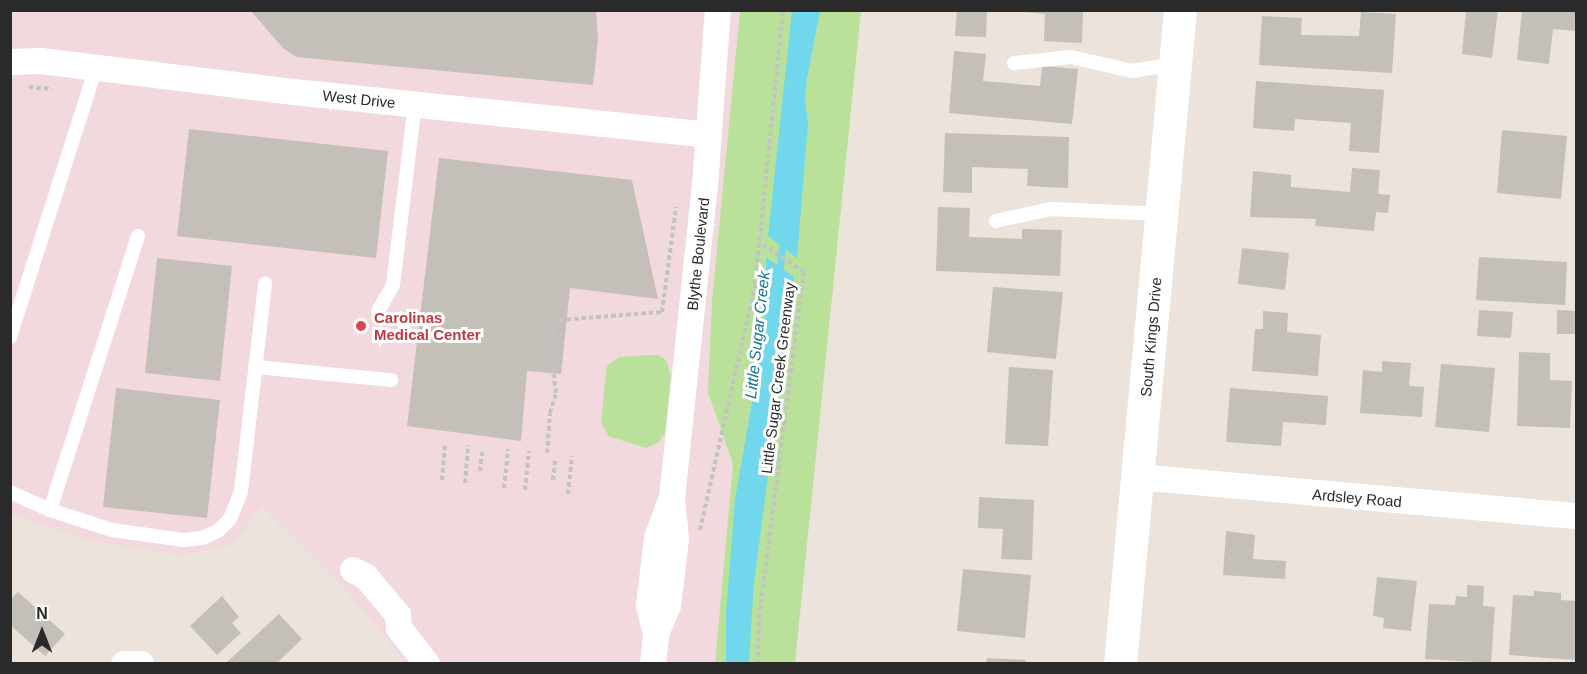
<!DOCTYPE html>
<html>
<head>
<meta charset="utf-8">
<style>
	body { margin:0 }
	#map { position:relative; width:1587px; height:674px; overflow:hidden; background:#ece3dc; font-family:Arial,sans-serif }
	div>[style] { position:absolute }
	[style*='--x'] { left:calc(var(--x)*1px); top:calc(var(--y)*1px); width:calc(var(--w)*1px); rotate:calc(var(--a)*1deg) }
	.medical>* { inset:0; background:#f2d9dd }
	.green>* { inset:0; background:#b9e199 }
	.water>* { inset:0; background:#71d7ec }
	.stream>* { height:7px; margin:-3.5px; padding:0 3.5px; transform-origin:3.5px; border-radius:3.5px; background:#71d7ec }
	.building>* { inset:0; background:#c4bfb8 }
	.path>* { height:4px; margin-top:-2px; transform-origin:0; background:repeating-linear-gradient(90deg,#c3c3c3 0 4.5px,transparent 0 7.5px) }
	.service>* { height:14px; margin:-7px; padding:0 7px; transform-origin:7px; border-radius:7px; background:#fff }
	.minor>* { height:26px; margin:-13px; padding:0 13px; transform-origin:13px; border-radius:13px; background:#fff }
	.tertiary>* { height:33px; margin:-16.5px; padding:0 16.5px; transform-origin:16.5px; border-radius:16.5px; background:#fff }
	.dots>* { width:16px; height:16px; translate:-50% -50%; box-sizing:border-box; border:3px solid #fff; border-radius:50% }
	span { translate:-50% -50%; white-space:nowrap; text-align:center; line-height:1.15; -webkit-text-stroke:6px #fff; paint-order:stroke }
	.street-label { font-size:15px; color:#2a2a2a }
	.health-label { font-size:15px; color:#be3a42; font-weight:700 }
	.left { translate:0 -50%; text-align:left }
	.water-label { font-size:16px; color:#107698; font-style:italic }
	.frame { position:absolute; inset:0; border:12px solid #2a2a2a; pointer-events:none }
	.north { position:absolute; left:12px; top:602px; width:60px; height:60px; -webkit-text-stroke:4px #fff; paint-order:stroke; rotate:0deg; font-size:16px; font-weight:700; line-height:24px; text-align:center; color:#2a2a2a }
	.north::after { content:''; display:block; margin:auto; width:21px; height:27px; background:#2a2a2a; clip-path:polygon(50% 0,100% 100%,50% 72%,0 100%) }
</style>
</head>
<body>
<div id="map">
	<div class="medical">
		<i style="clip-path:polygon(11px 11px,740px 11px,712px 301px,708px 392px,733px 464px,715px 663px,406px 663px,347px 591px,262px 507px,232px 545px,183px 555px,96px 542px,11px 515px)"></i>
	</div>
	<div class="green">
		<i style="clip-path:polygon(740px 11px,861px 11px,795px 663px,715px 663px,733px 464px,708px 392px,712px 301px)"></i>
		<i style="clip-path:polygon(649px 355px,658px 355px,666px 360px,671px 376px,665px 433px,658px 443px,646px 448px,608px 436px,601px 422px,607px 366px,619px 357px)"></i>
	</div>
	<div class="water">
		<i style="clip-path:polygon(792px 11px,820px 11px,807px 78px,805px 99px,808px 123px,797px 258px,768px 236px)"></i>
		<i style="clip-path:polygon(766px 257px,794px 277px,754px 583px,749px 663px,726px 663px,726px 613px,735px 500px,764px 333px)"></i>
	</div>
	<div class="stream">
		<i style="--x:779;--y:276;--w:36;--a:-84"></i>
	</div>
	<div class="building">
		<i style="clip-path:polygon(250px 10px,596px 10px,598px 39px,593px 85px,296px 57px,283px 48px)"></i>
		<i style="clip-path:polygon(957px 10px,987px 10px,986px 37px,955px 36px)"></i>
		<i style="clip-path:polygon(1002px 10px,1083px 10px,1082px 43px,1044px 41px,1045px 14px)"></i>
		<i style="clip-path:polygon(1466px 10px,1498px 10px,1492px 58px,1462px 54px)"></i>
		<i style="clip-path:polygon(1522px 10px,1576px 10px,1576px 31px,1553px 29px,1549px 64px,1517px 60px)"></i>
		<i style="clip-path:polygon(1361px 12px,1396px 14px,1392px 73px,1259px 65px,1262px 16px,1302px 18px,1301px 35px,1359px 36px)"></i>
		<i style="clip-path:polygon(954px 51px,986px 54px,983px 81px,1040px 86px,1042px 66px,1078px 69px,1072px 124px,949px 113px)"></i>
		<i style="clip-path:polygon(1256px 81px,1384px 90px,1379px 153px,1349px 151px,1351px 123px,1295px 119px,1294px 131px,1253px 128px)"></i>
		<i style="clip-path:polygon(189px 129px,388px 151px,376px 258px,177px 236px)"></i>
		<i style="clip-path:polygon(1502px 130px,1567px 136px,1561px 199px,1497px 193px)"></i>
		<i style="clip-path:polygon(945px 133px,1069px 137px,1068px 188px,1027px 186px,1028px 169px,972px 167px,972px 193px,943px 192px)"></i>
		<i style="clip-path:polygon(439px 158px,632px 180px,658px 299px,570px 288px,561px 374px,527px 371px,521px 441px,407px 426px)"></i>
		<i style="clip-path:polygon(1352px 168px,1380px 170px,1378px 194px,1390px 195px,1388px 213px,1376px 212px,1374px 231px,1315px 226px,1316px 219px,1250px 217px,1253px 171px,1291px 175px,1291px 187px,1350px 192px)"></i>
		<i style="clip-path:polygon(938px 207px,970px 208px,969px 237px,1022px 239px,1022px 229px,1062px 230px,1060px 276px,936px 271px)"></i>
		<i style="clip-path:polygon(1242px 248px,1289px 253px,1285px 290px,1238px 284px)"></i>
		<i style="clip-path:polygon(1479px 257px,1567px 262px,1565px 305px,1476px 300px)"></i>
		<i style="clip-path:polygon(157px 258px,232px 266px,220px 381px,145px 373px)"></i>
		<i style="clip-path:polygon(993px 287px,1063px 292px,1056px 359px,987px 352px)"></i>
		<i style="clip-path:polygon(1479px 310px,1513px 312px,1511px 338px,1477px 336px)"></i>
		<i style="clip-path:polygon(1557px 310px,1576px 311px,1576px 334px,1557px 334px)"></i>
		<i style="clip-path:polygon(1263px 311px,1288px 313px,1287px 332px,1321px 335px,1318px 376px,1252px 371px,1255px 329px,1263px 329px)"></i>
		<i style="clip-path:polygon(1519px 352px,1550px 353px,1550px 380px,1572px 381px,1570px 428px,1517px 426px)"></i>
		<i style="clip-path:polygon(1382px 361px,1411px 363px,1409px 386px,1424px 387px,1422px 417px,1360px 413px,1363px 370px,1382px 372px)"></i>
		<i style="clip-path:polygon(1441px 364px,1495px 368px,1489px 432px,1435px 427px)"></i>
		<i style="clip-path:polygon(1009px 367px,1053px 370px,1048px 446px,1005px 444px)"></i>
		<i style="clip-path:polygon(116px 388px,220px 400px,207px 518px,103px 507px)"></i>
		<i style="clip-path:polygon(1230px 388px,1328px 396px,1326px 425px,1283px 422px,1281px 446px,1226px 442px)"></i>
		<i style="clip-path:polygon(979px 497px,1034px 500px,1032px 560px,1001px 559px,1003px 529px,978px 528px)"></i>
		<i style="clip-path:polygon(1226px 531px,1255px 535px,1253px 559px,1286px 561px,1285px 579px,1223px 575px)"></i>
		<i style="clip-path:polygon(963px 569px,1031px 575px,1025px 638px,957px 631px)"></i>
		<i style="clip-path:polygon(1377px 577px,1417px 581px,1411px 631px,1383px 628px,1384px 618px,1373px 616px)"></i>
		<i style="clip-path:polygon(1467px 585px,1484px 586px,1483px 606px,1495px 607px,1491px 663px,1425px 659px,1429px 604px,1455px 605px,1456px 596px,1467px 597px)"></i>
		<i style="clip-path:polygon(1534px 591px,1561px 593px,1561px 600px,1576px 601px,1575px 660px,1509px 655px,1513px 595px,1534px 596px)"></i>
		<i style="clip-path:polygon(18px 592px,65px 634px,45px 656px,10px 625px,10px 600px)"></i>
		<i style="clip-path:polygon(222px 596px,239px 617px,232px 623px,241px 633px,217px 655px,190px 626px)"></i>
		<i style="clip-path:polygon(279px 614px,302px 639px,276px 664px,229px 664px,227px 662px)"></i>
		<i style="clip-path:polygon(987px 658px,1026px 660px,1025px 664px,986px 664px)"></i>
	</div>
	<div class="path">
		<i style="--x:29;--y:87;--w:23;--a:5"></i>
		<i style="--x:547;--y:453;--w:40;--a:-85.7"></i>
		<i style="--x:550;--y:413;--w:21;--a:-73"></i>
		<i style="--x:556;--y:393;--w:38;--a:-97"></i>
		<i style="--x:551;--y:355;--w:32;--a:-85"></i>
		<i style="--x:554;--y:323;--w:6;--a:-31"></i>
		<i style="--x:559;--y:320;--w:103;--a:-4.4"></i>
		<i style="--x:662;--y:312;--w:106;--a:-82.4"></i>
		<i style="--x:480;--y:471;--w:19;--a:-84"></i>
		<i style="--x:442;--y:480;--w:37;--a:-85"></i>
		<i style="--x:553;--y:480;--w:20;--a:-84"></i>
		<i style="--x:465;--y:483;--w:38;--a:-85"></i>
		<i style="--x:504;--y:488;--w:39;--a:-84"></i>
		<i style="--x:525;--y:490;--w:39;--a:-84"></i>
		<i style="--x:568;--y:494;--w:38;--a:-84"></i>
		<i style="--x:700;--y:530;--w:251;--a:-77.3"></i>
		<i style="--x:755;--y:285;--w:276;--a:-84.2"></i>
		<i style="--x:758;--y:664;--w:46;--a:-88.8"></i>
		<i style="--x:759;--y:618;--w:349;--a:-82.6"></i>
		<i style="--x:804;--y:272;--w:54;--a:-146.3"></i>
	</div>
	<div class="service">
		<i style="--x:1014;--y:63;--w:57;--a:-6"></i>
		<i style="--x:1071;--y:57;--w:63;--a:12.9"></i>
		<i style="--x:1132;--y:71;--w:44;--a:-9.2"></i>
		<i style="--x:996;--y:221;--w:56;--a:-12.3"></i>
		<i style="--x:1051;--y:209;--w:111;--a:2.6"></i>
		<i style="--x:138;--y:236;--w:288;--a:107.8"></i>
		<i style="--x:50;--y:510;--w:65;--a:17.9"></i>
		<i style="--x:112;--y:530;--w:72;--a:8"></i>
		<i style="--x:183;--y:540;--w:19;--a:-6"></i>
		<i style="--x:202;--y:538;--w:17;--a:-24"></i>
		<i style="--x:218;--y:531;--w:17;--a:-45"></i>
		<i style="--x:230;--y:519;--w:29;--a:-68"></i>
		<i style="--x:241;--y:492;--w:210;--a:-83.4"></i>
		<i style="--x:378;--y:311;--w:30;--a:-60"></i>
		<i style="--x:393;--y:285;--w:182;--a:-83.1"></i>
		<i style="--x:10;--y:337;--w:282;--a:-72.3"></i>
		<i style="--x:255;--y:367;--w:137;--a:5.5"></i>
		<i style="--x:10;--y:492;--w:44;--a:24.2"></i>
	</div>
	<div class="minor">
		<i style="--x:10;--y:62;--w:31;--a:-2"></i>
		<i style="--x:41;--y:61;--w:255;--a:7"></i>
		<i style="--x:294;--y:92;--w:416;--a:5.9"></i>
		<i style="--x:1138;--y:477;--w:440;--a:5.1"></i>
		<i style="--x:353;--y:570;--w:15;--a:28"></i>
		<i style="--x:366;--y:577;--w:50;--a:49.9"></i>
		<i style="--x:398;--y:615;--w:13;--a:86"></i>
		<i style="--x:399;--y:628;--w:46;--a:52.1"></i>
		<i style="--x:656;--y:634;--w:29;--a:-104"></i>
		<i style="--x:649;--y:606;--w:68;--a:-83.3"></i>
		<i style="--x:657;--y:538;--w:37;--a:-70"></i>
		<i style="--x:124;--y:664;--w:17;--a:0"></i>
		<i style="--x:653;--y:664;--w:30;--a:-84"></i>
		<i style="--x:656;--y:634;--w:30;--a:-67"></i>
		<i style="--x:668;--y:606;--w:67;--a:-83.2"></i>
		<i style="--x:676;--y:539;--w:41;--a:-95.6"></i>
		<i style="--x:672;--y:498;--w:328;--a:-84"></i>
		<i style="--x:706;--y:172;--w:162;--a:-85.8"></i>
	</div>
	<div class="tertiary">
		<i style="--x:1120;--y:664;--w:657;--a:-84.76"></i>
	</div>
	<div class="dots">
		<i style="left:361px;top:326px;background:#e0444e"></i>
	</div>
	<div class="street-label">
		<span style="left:359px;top:99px;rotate:6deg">West Drive</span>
		<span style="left:698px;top:254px;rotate:-84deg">Blythe Boulevard</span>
		<span style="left:1151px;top:337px;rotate:-85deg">South Kings Drive</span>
		<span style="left:778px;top:378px;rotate:-83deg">Little Sugar Creek Greenway</span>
		<span style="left:1357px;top:498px;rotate:5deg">Ardsley Road</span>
	</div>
	<div class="health-label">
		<span class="left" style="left:374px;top:326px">Carolinas<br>Medical Center</span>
	</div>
	<div class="water-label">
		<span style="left:758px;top:335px;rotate:-84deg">Little Sugar Creek</span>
	</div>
	<div class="frame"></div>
	<div class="north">N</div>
</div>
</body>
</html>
